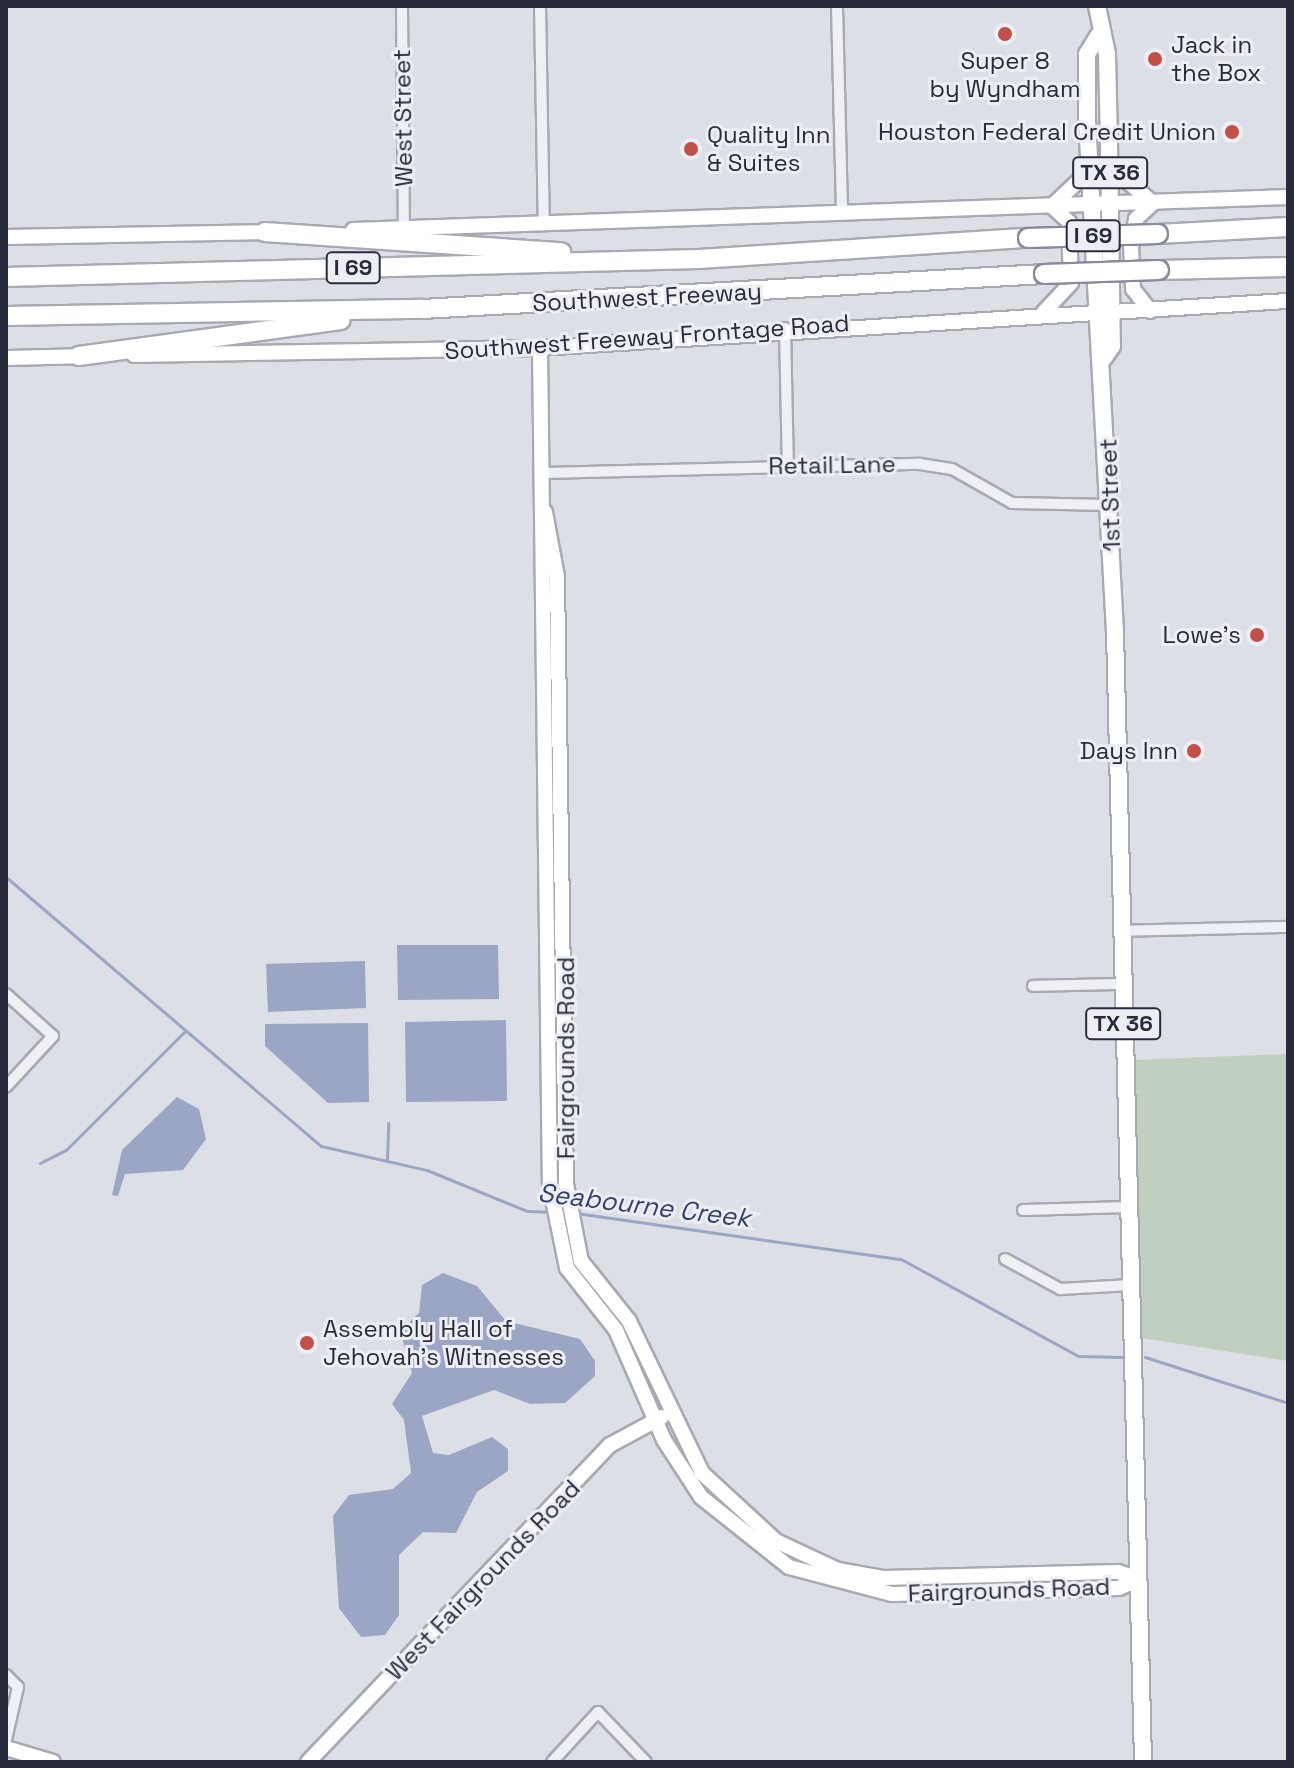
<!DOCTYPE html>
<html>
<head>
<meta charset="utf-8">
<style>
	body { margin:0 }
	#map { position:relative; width:1294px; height:1768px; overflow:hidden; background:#dddfe6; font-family:"Space Grotesk",sans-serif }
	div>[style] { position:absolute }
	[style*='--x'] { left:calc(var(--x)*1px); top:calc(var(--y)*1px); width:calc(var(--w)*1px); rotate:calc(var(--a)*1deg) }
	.green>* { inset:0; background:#c0cfbf }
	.water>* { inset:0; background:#9aa6c4 }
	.stream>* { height:3px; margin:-1.5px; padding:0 1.5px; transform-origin:1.5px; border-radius:1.5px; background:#9aa6c4 }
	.roads { filter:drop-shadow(2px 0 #a7a9b3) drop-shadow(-2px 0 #a7a9b3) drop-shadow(0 2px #a7a9b3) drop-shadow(0 -2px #a7a9b3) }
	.street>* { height:10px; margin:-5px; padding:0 5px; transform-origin:5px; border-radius:5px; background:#eff0f4 }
	.secondary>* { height:14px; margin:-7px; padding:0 7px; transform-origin:7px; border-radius:7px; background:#fff }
	.primary>* { height:16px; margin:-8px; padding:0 8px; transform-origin:8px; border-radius:8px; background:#fff }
	.highway>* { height:18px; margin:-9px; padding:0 9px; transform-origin:9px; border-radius:9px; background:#fff }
	.bridges { filter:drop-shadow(2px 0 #868a9b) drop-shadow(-2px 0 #868a9b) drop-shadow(0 2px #868a9b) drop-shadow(0 -2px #868a9b) }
	.highway-bridge>* { height:18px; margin:-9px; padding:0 9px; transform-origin:9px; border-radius:9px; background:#fff }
	.dots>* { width:22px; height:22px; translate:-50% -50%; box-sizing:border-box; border:4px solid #eceef4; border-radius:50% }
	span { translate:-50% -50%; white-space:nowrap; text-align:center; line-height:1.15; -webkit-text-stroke:6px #eceef4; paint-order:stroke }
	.shield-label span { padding:2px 6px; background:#eceef4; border:2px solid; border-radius:6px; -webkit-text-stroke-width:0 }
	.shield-label { font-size:22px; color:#282b3b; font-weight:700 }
	.poi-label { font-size:24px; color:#282b3b }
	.left { translate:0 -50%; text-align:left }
	.right { translate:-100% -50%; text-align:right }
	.street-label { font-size:24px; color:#282b3b }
	.water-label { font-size:26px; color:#35436c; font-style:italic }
	.frame { position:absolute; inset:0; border:8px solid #282b3b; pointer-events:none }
</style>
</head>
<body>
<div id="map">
	<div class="green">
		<i style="clip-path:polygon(1288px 1054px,1288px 1361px,1142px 1338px,1133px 1060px)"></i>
	</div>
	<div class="water">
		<i style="clip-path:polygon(397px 945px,498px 945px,499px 999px,398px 1000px)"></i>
		<i style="clip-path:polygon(365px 961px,366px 1008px,268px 1012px,266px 964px)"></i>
		<i style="clip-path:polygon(506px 1020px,507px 1101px,406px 1102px,405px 1022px)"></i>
		<i style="clip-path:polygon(368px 1023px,369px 1102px,328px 1103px,265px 1046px,265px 1024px)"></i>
		<i style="clip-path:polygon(177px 1097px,199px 1109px,206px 1139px,183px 1170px,125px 1174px,118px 1196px,112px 1195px,122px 1150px)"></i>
		<i style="clip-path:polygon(443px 1273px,477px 1286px,506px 1321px,580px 1339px,595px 1361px,595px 1376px,565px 1403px,530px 1404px,494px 1390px,422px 1416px,433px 1453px,449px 1455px,492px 1437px,508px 1449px,508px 1471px,477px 1492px,456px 1533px,423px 1532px,399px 1555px,399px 1615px,385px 1635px,361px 1637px,339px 1608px,333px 1516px,349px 1495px,393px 1489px,411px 1473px,404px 1420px,392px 1404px,412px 1373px,400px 1331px,419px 1313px,422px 1285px)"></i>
	</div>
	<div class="stream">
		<i style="--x:6;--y:877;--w:414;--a:40.5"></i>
		<i style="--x:321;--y:1146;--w:109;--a:12.8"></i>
		<i style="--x:427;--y:1170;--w:108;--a:22.3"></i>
		<i style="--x:527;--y:1211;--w:25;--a:2"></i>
		<i style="--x:387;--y:1159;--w:36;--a:-88"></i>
		<i style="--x:40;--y:1163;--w:29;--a:-27"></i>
		<i style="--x:66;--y:1150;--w:168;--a:-45"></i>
		<i style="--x:576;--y:1213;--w:328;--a:8.1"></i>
		<i style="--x:901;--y:1259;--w:202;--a:28.7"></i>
		<i style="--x:1078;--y:1356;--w:44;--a:1.3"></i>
		<i style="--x:1145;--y:1357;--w:150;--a:17.8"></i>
	</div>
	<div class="roads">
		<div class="street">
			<i style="--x:402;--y:6;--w:223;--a:89.5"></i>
			<i style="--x:540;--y:6;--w:219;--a:89"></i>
			<i style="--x:837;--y:6;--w:206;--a:88.6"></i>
			<i style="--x:785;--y:328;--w:138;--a:88.8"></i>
			<i style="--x:544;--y:473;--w:376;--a:-1.4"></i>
			<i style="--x:920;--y:464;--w:32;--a:9"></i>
			<i style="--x:952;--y:469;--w:69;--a:29.5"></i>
			<i style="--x:1012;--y:503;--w:98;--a:1.2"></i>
			<i style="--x:1120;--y:931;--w:168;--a:-1.4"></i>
			<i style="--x:1033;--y:986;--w:89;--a:-1.3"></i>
			<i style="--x:6;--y:994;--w:63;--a:41.8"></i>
			<i style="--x:53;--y:1036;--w:69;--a:132.7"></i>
			<i style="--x:1023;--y:1210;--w:105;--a:-1.6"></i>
			<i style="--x:1005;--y:1259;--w:63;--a:28.6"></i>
			<i style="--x:1060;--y:1289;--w:71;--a:-3.2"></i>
			<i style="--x:6;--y:1675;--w:17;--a:45"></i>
			<i style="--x:18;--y:1687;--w:54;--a:102.8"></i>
			<i style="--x:552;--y:1762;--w:68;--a:-47.4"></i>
			<i style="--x:598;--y:1712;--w:69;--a:46.2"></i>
		</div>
		<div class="secondary">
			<i style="--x:1109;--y:166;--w:57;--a:40.1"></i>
			<i style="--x:1153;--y:203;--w:23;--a:137"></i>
			<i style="--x:1136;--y:219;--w:27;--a:100"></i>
			<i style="--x:1131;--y:246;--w:43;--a:87.3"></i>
			<i style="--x:1133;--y:289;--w:28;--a:52"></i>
			<i style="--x:353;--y:230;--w:936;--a:-2.02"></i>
			<i style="--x:6;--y:237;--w:266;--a:-1.1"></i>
			<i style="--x:1043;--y:313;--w:41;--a:-47"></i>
			<i style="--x:1071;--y:283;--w:61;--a:-91.9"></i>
			<i style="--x:1069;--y:222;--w:23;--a:-137"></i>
			<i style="--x:1052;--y:206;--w:51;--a:-43.4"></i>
			<i style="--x:540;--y:348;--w:837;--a:89.32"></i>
			<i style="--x:550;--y:1185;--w:85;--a:78.4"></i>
			<i style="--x:567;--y:1268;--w:79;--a:51.7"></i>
			<i style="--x:616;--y:1330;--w:120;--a:66.4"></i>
			<i style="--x:664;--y:1440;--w:68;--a:57"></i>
			<i style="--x:701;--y:1497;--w:112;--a:38.5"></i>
			<i style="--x:789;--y:1567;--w:106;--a:14.7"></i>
			<i style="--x:892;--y:1594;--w:227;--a:-1.5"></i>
			<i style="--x:1119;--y:1588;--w:22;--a:-24"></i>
			<i style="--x:134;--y:355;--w:406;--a:-1"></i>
			<i style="--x:540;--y:348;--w:749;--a:-3.6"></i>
			<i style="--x:6;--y:358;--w:84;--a:-1.4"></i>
			<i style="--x:545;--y:512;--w:66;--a:79.5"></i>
			<i style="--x:557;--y:577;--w:607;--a:89.15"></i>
			<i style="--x:566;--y:1184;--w:78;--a:79"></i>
			<i style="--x:581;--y:1261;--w:77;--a:51.3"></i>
			<i style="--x:629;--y:1321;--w:169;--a:64.3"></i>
			<i style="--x:702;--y:1473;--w:100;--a:42.6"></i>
			<i style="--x:776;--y:1541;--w:68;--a:25.1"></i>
			<i style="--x:838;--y:1570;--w:47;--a:9.9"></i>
			<i style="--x:884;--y:1578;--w:234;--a:-1.5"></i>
			<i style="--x:1118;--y:1572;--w:22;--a:18"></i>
			<i style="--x:6;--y:1748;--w:49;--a:16.6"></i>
			<i style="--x:308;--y:1762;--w:438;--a:-46.4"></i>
			<i style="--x:610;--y:1445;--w:59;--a:-28.3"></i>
		</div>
		<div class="primary">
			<i style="--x:1097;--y:6;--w:49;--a:78.2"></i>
			<i style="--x:1107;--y:54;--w:88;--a:88.7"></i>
			<i style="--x:1109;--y:142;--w:204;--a:89.2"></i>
			<i style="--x:1112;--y:346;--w:14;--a:124"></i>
			<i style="--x:1098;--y:36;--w:21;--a:121"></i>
			<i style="--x:1087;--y:54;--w:66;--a:90"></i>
			<i style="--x:1087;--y:120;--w:513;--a:86.87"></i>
			<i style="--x:1115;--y:632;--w:1130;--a:88.58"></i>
		</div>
		<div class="highway">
			<i style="--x:265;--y:232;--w:297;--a:3.9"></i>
			<i style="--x:1158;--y:234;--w:130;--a:-3.1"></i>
			<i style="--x:1159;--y:270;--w:129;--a:-1.3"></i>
			<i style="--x:6;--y:277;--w:693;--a:-1.49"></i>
			<i style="--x:699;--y:259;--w:330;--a:-3.7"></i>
			<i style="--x:6;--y:316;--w:416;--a:-1"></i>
			<i style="--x:422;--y:309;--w:623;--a:-3.22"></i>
			<i style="--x:79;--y:356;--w:264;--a:-7.8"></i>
		</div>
	</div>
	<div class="bridges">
		<div class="highway-bridge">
			<i style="--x:1028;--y:238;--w:130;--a:-1.8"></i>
			<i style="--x:1044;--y:274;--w:115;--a:-2"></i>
		</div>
	</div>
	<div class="dots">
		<i style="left:1005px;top:34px;background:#c34f49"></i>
		<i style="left:1155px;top:59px;background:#c34f49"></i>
		<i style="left:1232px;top:132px;background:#c34f49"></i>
		<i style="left:691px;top:149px;background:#c34f49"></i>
		<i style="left:1257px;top:635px;background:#c34f49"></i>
		<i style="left:1194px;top:751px;background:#c34f49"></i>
		<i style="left:307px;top:1343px;background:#c34f49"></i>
	</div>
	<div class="shield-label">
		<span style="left:1110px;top:173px">TX 36</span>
		<span style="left:1093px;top:236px">I 69</span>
		<span style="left:353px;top:268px">I 69</span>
		<span style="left:1123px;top:1024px">TX 36</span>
	</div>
	<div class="poi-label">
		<span class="left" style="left:1171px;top:59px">Jack in<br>the Box</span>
		<span style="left:1005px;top:75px">Super 8<br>by Wyndham</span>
		<span class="right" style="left:1216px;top:132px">Houston Federal Credit Union</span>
		<span class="left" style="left:707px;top:149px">Quality Inn<br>&amp; Suites</span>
		<span class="right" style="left:1241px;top:635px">Lowe's</span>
		<span class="right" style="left:1178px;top:751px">Days Inn</span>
		<span class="left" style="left:323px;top:1343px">Assembly Hall of<br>Jehovah's Witnesses</span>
	</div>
	<div class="street-label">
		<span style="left:403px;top:118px;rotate:-91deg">West Street</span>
		<span style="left:647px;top:297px;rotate:-3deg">Southwest Freeway</span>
		<span style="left:647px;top:337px;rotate:-4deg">Southwest Freeway Frontage Road</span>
		<span style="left:832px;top:465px;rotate:-1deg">Retail Lane</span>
		<span style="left:1110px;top:495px;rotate:-92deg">1st Street</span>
		<span style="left:566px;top:1058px;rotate:-90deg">Fairgrounds Road</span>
		<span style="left:483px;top:1580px;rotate:-46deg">West Fairgrounds Road</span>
		<span style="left:1009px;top:1590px;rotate:-2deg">Fairgrounds Road</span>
	</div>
	<div class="water-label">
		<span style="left:644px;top:1206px;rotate:7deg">Seabourne Creek</span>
	</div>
	<div class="frame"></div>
</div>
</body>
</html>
